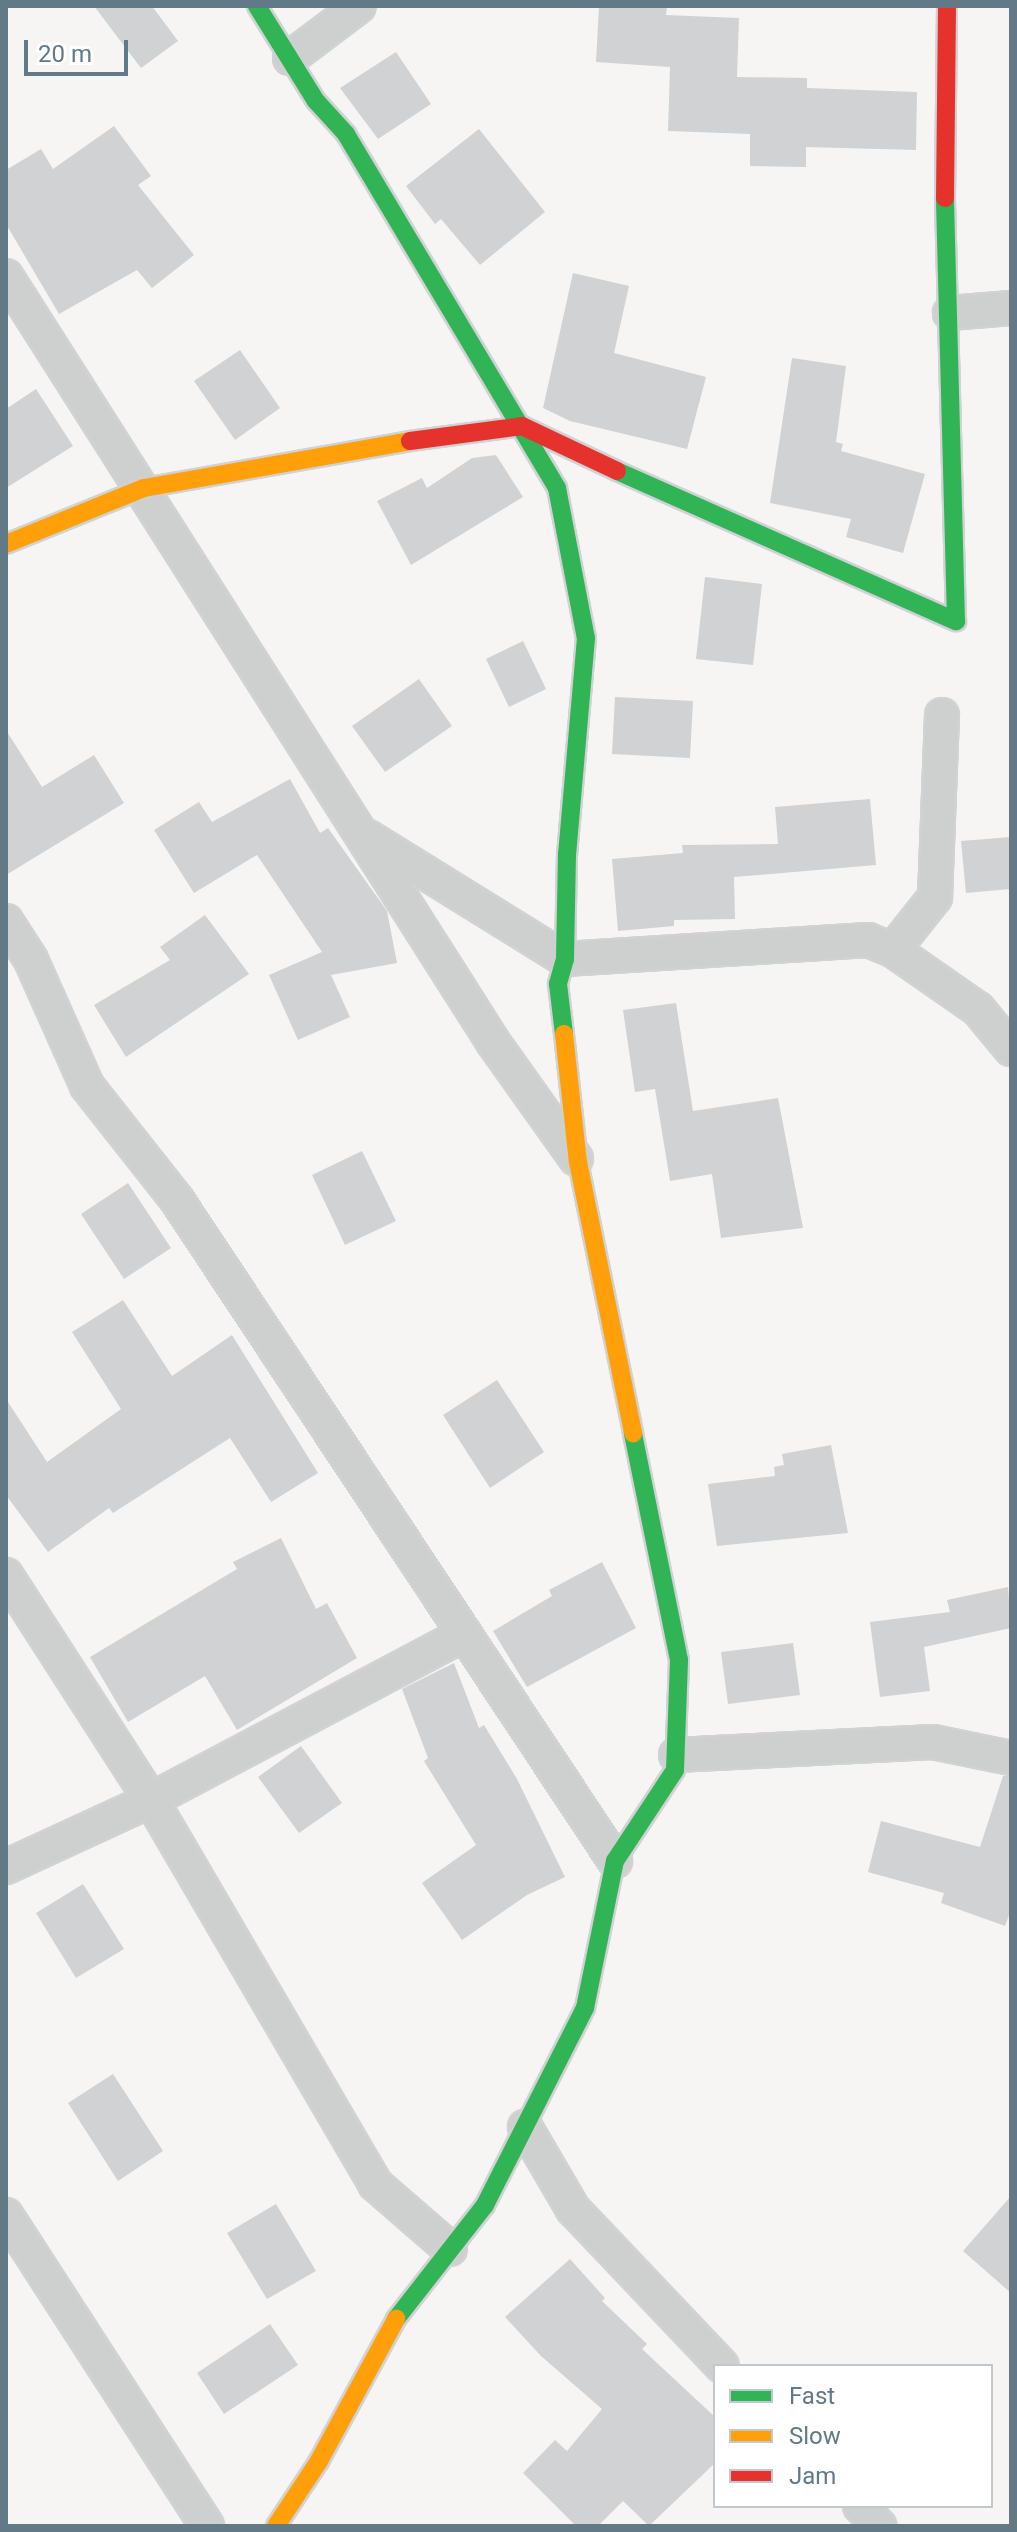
<!DOCTYPE html>
<html>
<head>
<meta charset="utf-8">
<style>
	body { margin:0 }
	#map { position:relative; width:1017px; height:2532px; overflow:hidden; background:#f6f5f4; font-family:Roboto,sans-serif }
	div>[style] { position:absolute }
	[style*='--x'] { left:calc(var(--x)*1px); top:calc(var(--y)*1px); width:calc(var(--w)*1px); rotate:calc(var(--a)*1deg) }
	.building>* { inset:0; background:#d1d2d3 }
	.roads { filter:drop-shadow(2px 0 #d1d2d4) drop-shadow(-2px 0 #d1d2d4) drop-shadow(0 2px #d1d2d4) drop-shadow(0 -2px #d1d2d4) }
	.street>* { height:32px; margin:-16px; padding:0 16px; transform-origin:16px; border-radius:16px; background:#cecfcf }
	.fast>* { height:18px; margin:-9px; padding:0 9px; transform-origin:9px; border-radius:9px; background:#30b455 }
	.slow>* { height:18px; margin:-9px; padding:0 9px; transform-origin:9px; border-radius:9px; background:#ff9f0a }
	.jam>* { height:18px; margin:-9px; padding:0 9px; transform-origin:9px; border-radius:9px; background:#e5322d }
	span { translate:-50% -50%; white-space:nowrap; text-align:center; line-height:1.15; -webkit-text-stroke:8px #fff; paint-order:stroke }
	.frame { position:absolute; inset:0; border:8px solid #627987; pointer-events:none }
	.legend { position:absolute; left:713px; top:2364px; width:280px; height:144px; box-sizing:border-box; background:#fff; border:2px solid #c0c9cf; margin:0; padding:10px 14px; list-style:none; font-size:24px; color:#627987 }
	.legend li { display:flex; align-items:center; gap:16px; height:40px }
	.legend b { width:40px; border:2px solid #c0c9cf }
	.scale { position:absolute; left:24px; top:40px; width:104px; height:36px; box-sizing:border-box; border:4px solid #627987; border-top:0; padding-left:10px; font-size:24px; line-height:28px; white-space:nowrap; color:#627987; -webkit-text-stroke:6px #fff; paint-order:stroke }
</style>
</head>
<body>
<div id="map">
	<div class="building">
		<i style="clip-path:polygon(94px 6px,152px 6px,178px 41px,141px 68px)"></i>
		<i style="clip-path:polygon(599px 6px,667px 6px,666px 15px,739px 18px,737px 77px,807px 78px,807px 88px,917px 92px,916px 150px,806px 147px,806px 167px,750px 166px,750px 134px,668px 131px,670px 67px,596px 62px)"></i>
		<i style="clip-path:polygon(396px 52px,431px 104px,378px 139px,340px 88px)"></i>
		<i style="clip-path:polygon(114px 126px,151px 176px,138px 185px,194px 255px,152px 288px,137px 270px,59px 314px,6px 224px,6px 170px,41px 149px,53px 169px)"></i>
		<i style="clip-path:polygon(479px 129px,545px 212px,480px 265px,441px 219px,435px 224px,406px 186px)"></i>
		<i style="clip-path:polygon(573px 273px,629px 286px,614px 353px,706px 377px,687px 449px,570px 421px,543px 408px)"></i>
		<i style="clip-path:polygon(240px 350px,280px 408px,235px 440px,194px 381px)"></i>
		<i style="clip-path:polygon(792px 358px,846px 366px,836px 442px,843px 444px,841px 451px,925px 474px,903px 553px,846px 537px,851px 519px,770px 503px)"></i>
		<i style="clip-path:polygon(36px 389px,73px 446px,6px 488px,6px 409px)"></i>
		<i style="clip-path:polygon(496px 455px,523px 497px,411px 565px,377px 501px,422px 478px,427px 488px,472px 458px)"></i>
		<i style="clip-path:polygon(705px 577px,762px 584px,753px 665px,696px 659px)"></i>
		<i style="clip-path:polygon(523px 641px,546px 689px,509px 707px,486px 659px)"></i>
		<i style="clip-path:polygon(419px 679px,452px 726px,385px 772px,352px 726px)"></i>
		<i style="clip-path:polygon(615px 697px,693px 701px,690px 758px,612px 754px)"></i>
		<i style="clip-path:polygon(6px 730px,42px 787px,94px 755px,124px 803px,6px 875px)"></i>
		<i style="clip-path:polygon(290px 779px,320px 833px,328px 828px,387px 911px,397px 963px,331px 975px,350px 1017px,298px 1040px,269px 975px,322px 952px,257px 855px,194px 893px,154px 830px,199px 802px,212px 822px)"></i>
		<i style="clip-path:polygon(870px 799px,876px 865px,734px 877px,735px 919px,674px 920px,674px 926px,618px 931px,612px 859px,683px 853px,682px 845px,778px 844px,775px 807px)"></i>
		<i style="clip-path:polygon(1011px 837px,1011px 889px,966px 893px,961px 841px)"></i>
		<i style="clip-path:polygon(205px 915px,249px 974px,126px 1057px,94px 1005px,170px 960px,160px 947px)"></i>
		<i style="clip-path:polygon(676px 1003px,693px 1111px,778px 1098px,803px 1228px,721px 1238px,712px 1174px,670px 1181px,655px 1089px,635px 1092px,623px 1010px)"></i>
		<i style="clip-path:polygon(362px 1151px,396px 1221px,345px 1245px,312px 1175px)"></i>
		<i style="clip-path:polygon(128px 1183px,171px 1248px,124px 1279px,81px 1214px)"></i>
		<i style="clip-path:polygon(123px 1300px,172px 1376px,232px 1335px,318px 1473px,271px 1502px,230px 1438px,113px 1513px,109px 1508px,48px 1552px,6px 1495px,6px 1399px,47px 1462px,121px 1409px,72px 1332px)"></i>
		<i style="clip-path:polygon(497px 1380px,544px 1452px,490px 1488px,443px 1415px)"></i>
		<i style="clip-path:polygon(831px 1445px,848px 1533px,717px 1546px,708px 1484px,775px 1476px,774px 1467px,784px 1465px,782px 1454px)"></i>
		<i style="clip-path:polygon(281px 1538px,316px 1609px,327px 1603px,357px 1658px,237px 1730px,205px 1676px,128px 1722px,90px 1657px,237px 1569px,233px 1562px)"></i>
		<i style="clip-path:polygon(602px 1562px,636px 1628px,527px 1687px,493px 1631px,552px 1596px,549px 1590px)"></i>
		<i style="clip-path:polygon(1008px 1587px,1011px 1628px,924px 1647px,930px 1691px,880px 1697px,870px 1622px,950px 1612px,947px 1600px)"></i>
		<i style="clip-path:polygon(793px 1643px,800px 1695px,728px 1704px,721px 1652px)"></i>
		<i style="clip-path:polygon(454px 1663px,479px 1728px,484px 1725px,517px 1779px,565px 1877px,527px 1895px,462px 1940px,422px 1883px,476px 1845px,424px 1761px,428px 1758px,402px 1689px)"></i>
		<i style="clip-path:polygon(301px 1746px,342px 1803px,299px 1833px,258px 1777px)"></i>
		<i style="clip-path:polygon(1003px 1776px,1011px 1776px,1011px 1910px,1005px 1926px,941px 1903px,944px 1893px,868px 1872px,881px 1821px,980px 1847px)"></i>
		<i style="clip-path:polygon(83px 1884px,124px 1949px,76px 1978px,36px 1913px)"></i>
		<i style="clip-path:polygon(113px 2074px,163px 2151px,118px 2181px,68px 2103px)"></i>
		<i style="clip-path:polygon(1011px 2196px,1011px 2293px,963px 2251px)"></i>
		<i style="clip-path:polygon(276px 2204px,316px 2271px,267px 2299px,227px 2233px)"></i>
		<i style="clip-path:polygon(570px 2259px,605px 2298px,602px 2301px,647px 2344px,642px 2349px,715px 2417px,715px 2463px,649px 2526px,623px 2501px,598px 2526px,576px 2526px,523px 2473px,555px 2440px,567px 2451px,602px 2409px,541px 2356px,505px 2317px)"></i>
		<i style="clip-path:polygon(270px 2324px,298px 2365px,224px 2414px,197px 2373px)"></i>
	</div>
	<div class="roads">
		<div class="street">
			<i style="--x:290;--y:58;--w:86;--a:-37"></i>
			<i style="--x:6;--y:276;--w:908;--a:57.55"></i>
			<i style="--x:493;--y:1042;--w:143;--a:54.6"></i>
			<i style="--x:950;--y:313;--w:61;--a:-4.7"></i>
			<i style="--x:368;--y:837;--w:232;--a:31.8"></i>
			<i style="--x:565;--y:959;--w:304;--a:-3.6"></i>
			<i style="--x:868;--y:940;--w:27;--a:22"></i>
			<i style="--x:893;--y:950;--w:103;--a:34.8"></i>
			<i style="--x:978;--y:1009;--w:52;--a:50.5"></i>
			<i style="--x:6;--y:921;--w:46;--a:57.3"></i>
			<i style="--x:31;--y:960;--w:138;--a:66"></i>
			<i style="--x:87;--y:1086;--w:145;--a:51.7"></i>
			<i style="--x:177;--y:1200;--w:793;--a:56.47"></i>
			<i style="--x:893;--y:950;--w:68;--a:-51.6"></i>
			<i style="--x:935;--y:897;--w:182;--a:-87.8"></i>
			<i style="--x:6;--y:1575;--w:268;--a:57.2"></i>
			<i style="--x:151;--y:1800;--w:445;--a:59.7"></i>
			<i style="--x:375;--y:2184;--w:99;--a:40.9"></i>
			<i style="--x:676;--y:1755;--w:257;--a:-2.9"></i>
			<i style="--x:933;--y:1742;--w:80;--a:11.6"></i>
			<i style="--x:6;--y:1867;--w:160;--a:-24.8"></i>
			<i style="--x:151;--y:1800;--w:355;--a:-27.9"></i>
			<i style="--x:525;--y:2127;--w:95;--a:59.7"></i>
			<i style="--x:573;--y:2209;--w:216;--a:46.5"></i>
			<i style="--x:6;--y:2215;--w:370;--a:57.1"></i>
			<i style="--x:860;--y:2506;--w:28;--a:46"></i>
		</div>
		<div class="fast">
			<i style="--x:257;--y:6;--w:112;--a:58.2"></i>
			<i style="--x:316;--y:101;--w:45;--a:47.7"></i>
			<i style="--x:346;--y:134;--w:412;--a:59.2"></i>
			<i style="--x:557;--y:488;--w:153;--a:79.1"></i>
			<i style="--x:586;--y:638;--w:217;--a:95"></i>
			<i style="--x:567;--y:854;--w:105;--a:91.1"></i>
			<i style="--x:565;--y:959;--w:26;--a:106"></i>
			<i style="--x:558;--y:984;--w:50;--a:83.2"></i>
			<i style="--x:617;--y:471;--w:371;--a:23.9"></i>
			<i style="--x:956;--y:621;--w:423;--a:-91.5"></i>
			<i style="--x:396;--y:2319;--w:145;--a:-52"></i>
			<i style="--x:485;--y:2205;--w:221;--a:-63.1"></i>
			<i style="--x:585;--y:2008;--w:150;--a:-78.5"></i>
			<i style="--x:615;--y:1861;--w:109;--a:-56.6"></i>
			<i style="--x:675;--y:1770;--w:110;--a:-87.9"></i>
			<i style="--x:679;--y:1660;--w:232;--a:-101.5"></i>
		</div>
		<div class="slow">
			<i style="--x:6;--y:544;--w:149;--a:-22.1"></i>
			<i style="--x:144;--y:488;--w:270;--a:-10"></i>
			<i style="--x:564;--y:1034;--w:129;--a:83.8"></i>
			<i style="--x:578;--y:1162;--w:277;--a:78.5"></i>
			<i style="--x:276;--y:2526;--w:78;--a:-56.5"></i>
			<i style="--x:319;--y:2461;--w:162;--a:-61.5"></i>
		</div>
		<div class="jam">
			<i style="--x:945;--y:198;--w:192;--a:-89.4"></i>
			<i style="--x:410;--y:441;--w:113;--a:-7.6"></i>
			<i style="--x:522;--y:426;--w:105;--a:25.3"></i>
		</div>
	</div>
	<div class="frame"></div>
	<ul class="legend">
	<li><b style="height:10px;background:#30b455"></b>Fast</li>
	<li><b style="height:10px;background:#ff9f0a"></b>Slow</li>
	<li><b style="height:10px;background:#e5322d"></b>Jam</li>
	</ul>
	<div class="scale">20 m</div>
</div>
</body>
</html>
